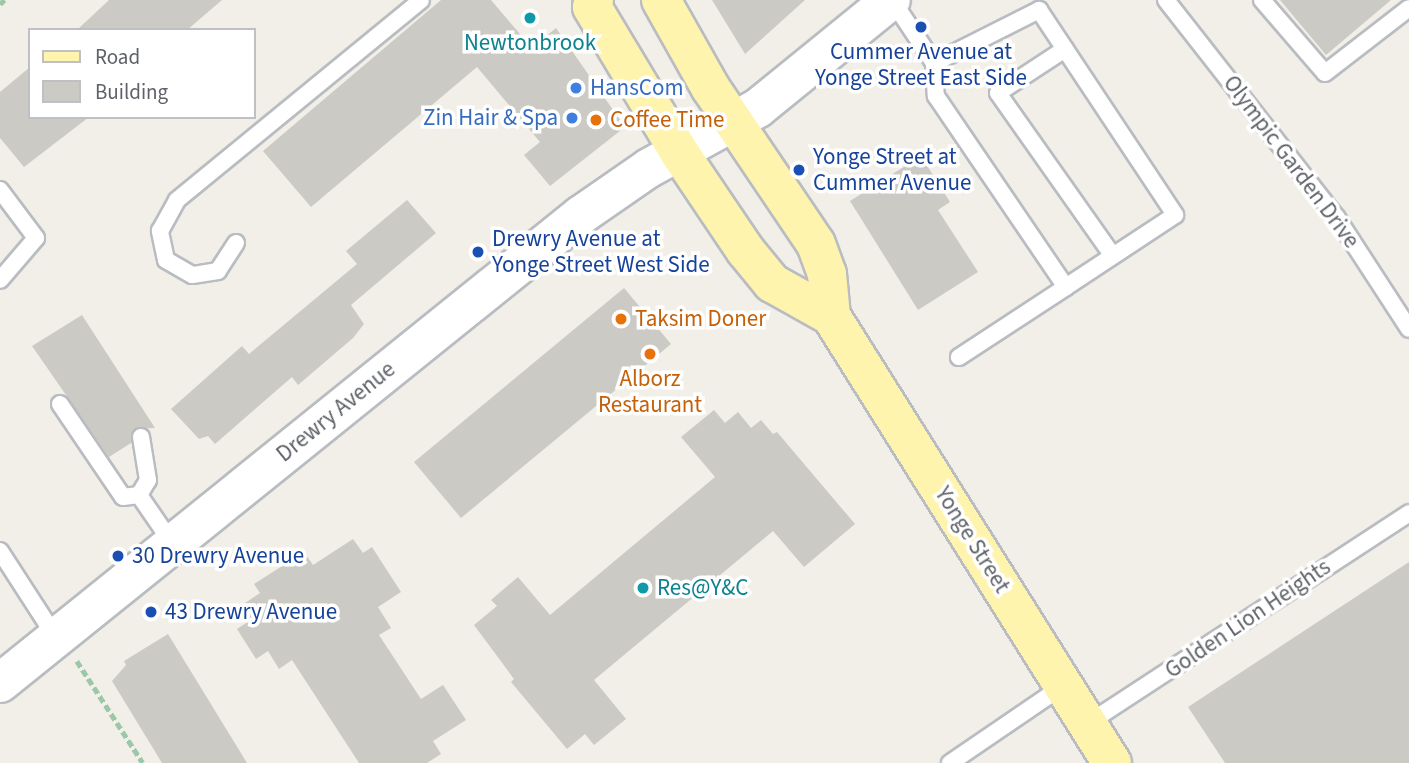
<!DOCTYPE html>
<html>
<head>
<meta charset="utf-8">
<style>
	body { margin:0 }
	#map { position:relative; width:1409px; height:763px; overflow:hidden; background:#f1efe7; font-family:"Source Sans 3",sans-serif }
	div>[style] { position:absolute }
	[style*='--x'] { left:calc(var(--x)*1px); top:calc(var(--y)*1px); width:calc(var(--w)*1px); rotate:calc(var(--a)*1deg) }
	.building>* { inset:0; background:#cccac4 }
	.path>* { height:4.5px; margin-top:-2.25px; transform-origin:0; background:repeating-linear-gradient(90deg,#9ac8a9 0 7px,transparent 0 10.5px) }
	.roads { filter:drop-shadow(2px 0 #b9bcc1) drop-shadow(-2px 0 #b9bcc1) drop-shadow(0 2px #b9bcc1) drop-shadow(0 -2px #b9bcc1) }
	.lane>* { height:16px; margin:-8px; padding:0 8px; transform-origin:8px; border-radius:8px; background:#fff }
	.secondary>* { height:38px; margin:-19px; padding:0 19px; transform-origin:19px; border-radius:19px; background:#fff }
	.primary>* { height:38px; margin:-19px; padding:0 19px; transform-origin:19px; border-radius:19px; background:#fff4ae }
	.dots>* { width:19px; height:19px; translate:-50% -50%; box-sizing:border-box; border:4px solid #fff; border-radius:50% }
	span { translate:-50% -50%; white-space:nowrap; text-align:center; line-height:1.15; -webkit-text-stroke:7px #fff; paint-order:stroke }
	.culture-label { font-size:23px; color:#0d838f }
	.left { translate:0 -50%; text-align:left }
	.transit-label { font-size:23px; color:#164399 }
	.shop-label { font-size:23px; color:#366cbe }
	.right { translate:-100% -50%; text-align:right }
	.food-label { font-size:23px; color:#c56008 }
	.street-label { font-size:23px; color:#5e6268 }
	.legend { position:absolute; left:28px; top:28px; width:228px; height:91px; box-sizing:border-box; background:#fff; border:2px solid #bfc0c3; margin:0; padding:9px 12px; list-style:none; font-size:21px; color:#5e6268 }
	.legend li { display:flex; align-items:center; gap:14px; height:35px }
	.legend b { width:35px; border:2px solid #bfc0c3 }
</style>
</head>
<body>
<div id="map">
	<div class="building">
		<i style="clip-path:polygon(109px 0,222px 0,187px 30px,77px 30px)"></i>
		<i style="clip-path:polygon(441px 0,491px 0,532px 48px,556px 28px,625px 127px,550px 186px,524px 155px,540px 142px,477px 67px,311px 207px,263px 151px)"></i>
		<i style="clip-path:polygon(712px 0,805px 0,745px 54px)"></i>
		<i style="clip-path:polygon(1280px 0,1391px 0,1326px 55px)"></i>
		<i style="clip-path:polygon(30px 67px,30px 117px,89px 117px,24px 167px,0 138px,0 92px)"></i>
		<i style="clip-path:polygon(921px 156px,950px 202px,938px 210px,978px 272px,918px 310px,850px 201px)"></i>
		<i style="clip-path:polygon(407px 200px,436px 233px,351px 305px,364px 324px,353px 338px,298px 385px,292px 377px,215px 444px,208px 436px,199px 439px,171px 409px,242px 346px,249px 354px,357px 264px,346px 251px)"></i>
		<i style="clip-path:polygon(624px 288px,671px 344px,461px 518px,414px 462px)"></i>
		<i style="clip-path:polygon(82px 315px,155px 428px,135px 429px,131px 443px,109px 457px,32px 346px)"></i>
		<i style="clip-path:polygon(714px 410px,725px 423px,738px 412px,751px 428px,761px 420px,773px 434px,777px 432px,855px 524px,804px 567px,773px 531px,594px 680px,626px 719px,594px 745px,585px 734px,567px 749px,511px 682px,514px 679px,474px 625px,497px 606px,491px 600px,518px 577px,550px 615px,715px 477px,681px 437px)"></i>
		<i style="clip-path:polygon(353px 539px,363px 553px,372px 547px,401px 592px,378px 607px,391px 628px,379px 635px,421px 699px,443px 685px,466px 720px,433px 741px,441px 754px,427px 763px,359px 763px,292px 660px,279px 669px,268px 651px,256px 659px,237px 629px,249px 621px,239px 607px,260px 593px,254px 584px,304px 552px,313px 565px)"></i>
		<i style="clip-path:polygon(1409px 562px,1409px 763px,1225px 763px,1188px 707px)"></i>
		<i style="clip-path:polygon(168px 634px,247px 763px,162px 763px,112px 681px,126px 665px,124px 661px)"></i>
	</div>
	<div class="path">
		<i style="--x:0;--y:4;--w:6;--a:-45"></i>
		<i style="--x:77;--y:661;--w:121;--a:57.1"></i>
	</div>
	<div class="roads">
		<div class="lane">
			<i style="--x:892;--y:0;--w:76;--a:56.3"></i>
			<i style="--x:934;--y:63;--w:33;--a:87"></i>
			<i style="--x:936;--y:96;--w:231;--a:55.8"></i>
			<i style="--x:1066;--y:287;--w:128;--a:146.8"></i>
			<i style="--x:1166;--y:0;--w:277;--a:51.9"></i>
			<i style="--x:1337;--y:218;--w:132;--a:57"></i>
			<i style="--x:1262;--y:0;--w:96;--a:49.2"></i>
			<i style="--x:1325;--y:73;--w:106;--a:-37.7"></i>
			<i style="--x:1065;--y:49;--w:80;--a:146.7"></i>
			<i style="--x:998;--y:93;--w:199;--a:54.8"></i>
			<i style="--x:934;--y:63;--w:118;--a:-26.8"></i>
			<i style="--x:1039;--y:10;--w:246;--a:56.4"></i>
			<i style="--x:1175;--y:215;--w:131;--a:146.6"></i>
			<i style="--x:0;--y:190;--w:60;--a:53.1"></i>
			<i style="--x:36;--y:238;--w:55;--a:130.6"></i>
			<i style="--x:236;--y:243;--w:33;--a:123"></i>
			<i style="--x:218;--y:271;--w:26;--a:171"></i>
			<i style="--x:192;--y:275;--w:30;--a:-150"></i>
			<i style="--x:166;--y:260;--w:30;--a:-102"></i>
			<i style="--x:160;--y:231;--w:35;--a:-61"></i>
			<i style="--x:177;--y:200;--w:315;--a:-39.3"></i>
			<i style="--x:60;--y:404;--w:112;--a:55.9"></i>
			<i style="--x:123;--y:497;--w:16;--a:-7"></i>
			<i style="--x:141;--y:437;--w:44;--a:80.8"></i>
			<i style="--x:148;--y:480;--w:17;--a:121"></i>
			<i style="--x:139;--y:495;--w:58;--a:55.5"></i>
			<i style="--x:0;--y:551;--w:101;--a:57.1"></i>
			<i style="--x:1087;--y:724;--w:385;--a:-33.2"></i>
			<i style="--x:950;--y:763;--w:137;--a:-34.3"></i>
		</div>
		<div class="secondary">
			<i style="--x:0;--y:683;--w:746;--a:-38.85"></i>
			<i style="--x:581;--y:215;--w:83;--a:-34.7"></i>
			<i style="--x:649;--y:168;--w:124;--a:-28.8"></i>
			<i style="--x:758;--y:108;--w:171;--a:-39.1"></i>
		</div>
		<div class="primary">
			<i style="--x:594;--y:0;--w:7;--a:106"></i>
			<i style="--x:592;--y:7;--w:173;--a:59"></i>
			<i style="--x:681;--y:155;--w:115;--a:56"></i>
			<i style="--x:745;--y:250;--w:43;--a:50.7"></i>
			<i style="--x:772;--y:283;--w:68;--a:29.2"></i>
			<i style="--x:661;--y:0;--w:100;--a:60.6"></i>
			<i style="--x:710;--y:87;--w:189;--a:56"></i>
			<i style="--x:816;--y:244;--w:32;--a:70"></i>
			<i style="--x:827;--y:274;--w:42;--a:84.6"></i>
			<i style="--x:831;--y:316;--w:528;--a:57.85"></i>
		</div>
	</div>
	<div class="dots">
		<i style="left:530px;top:18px;background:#0f9aa8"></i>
		<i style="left:921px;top:27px;background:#1a4fb4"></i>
		<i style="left:576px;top:88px;background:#3f7fe0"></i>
		<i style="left:572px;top:118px;background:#3f7fe0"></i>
		<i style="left:596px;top:120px;background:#e8710a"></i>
		<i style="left:799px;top:170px;background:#1a4fb4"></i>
		<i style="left:478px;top:252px;background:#1a4fb4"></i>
		<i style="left:621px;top:319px;background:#e8710a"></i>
		<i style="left:650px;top:354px;background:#e8710a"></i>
		<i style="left:118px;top:556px;background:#1a4fb4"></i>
		<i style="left:643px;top:588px;background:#0f9aa8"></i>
		<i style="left:151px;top:612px;background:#1a4fb4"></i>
	</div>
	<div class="culture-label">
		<span style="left:530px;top:43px">Newtonbrook</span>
		<span class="left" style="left:657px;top:588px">Res@Y&amp;C</span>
	</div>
	<div class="transit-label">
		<span style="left:921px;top:65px">Cummer Avenue at<br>Yonge Street East Side</span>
		<span class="left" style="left:813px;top:170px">Yonge Street at<br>Cummer Avenue</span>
		<span class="left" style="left:492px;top:252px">Drewry Avenue at<br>Yonge Street West Side</span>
		<span class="left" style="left:132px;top:556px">30 Drewry Avenue</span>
		<span class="left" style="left:165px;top:612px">43 Drewry Avenue</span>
	</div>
	<div class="shop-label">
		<span class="left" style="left:590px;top:88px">HansCom</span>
		<span class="right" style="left:558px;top:118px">Zin Hair &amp; Spa</span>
	</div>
	<div class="food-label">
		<span class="left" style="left:610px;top:120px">Coffee Time</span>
		<span class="left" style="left:635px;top:319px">Taksim Doner</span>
		<span style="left:650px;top:392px">Alborz<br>Restaurant</span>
	</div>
	<div class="street-label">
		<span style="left:1291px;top:162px;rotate:53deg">Olympic Garden Drive</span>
		<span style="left:336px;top:412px;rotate:-39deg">Drewry Avenue</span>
		<span style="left:972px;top:540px;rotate:58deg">Yonge Street</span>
		<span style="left:1248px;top:619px;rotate:-34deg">Golden Lion Heights</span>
	</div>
	<ul class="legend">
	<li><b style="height:9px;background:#fff4ae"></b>Road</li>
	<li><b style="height:19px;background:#cccac4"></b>Building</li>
	</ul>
</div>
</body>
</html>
